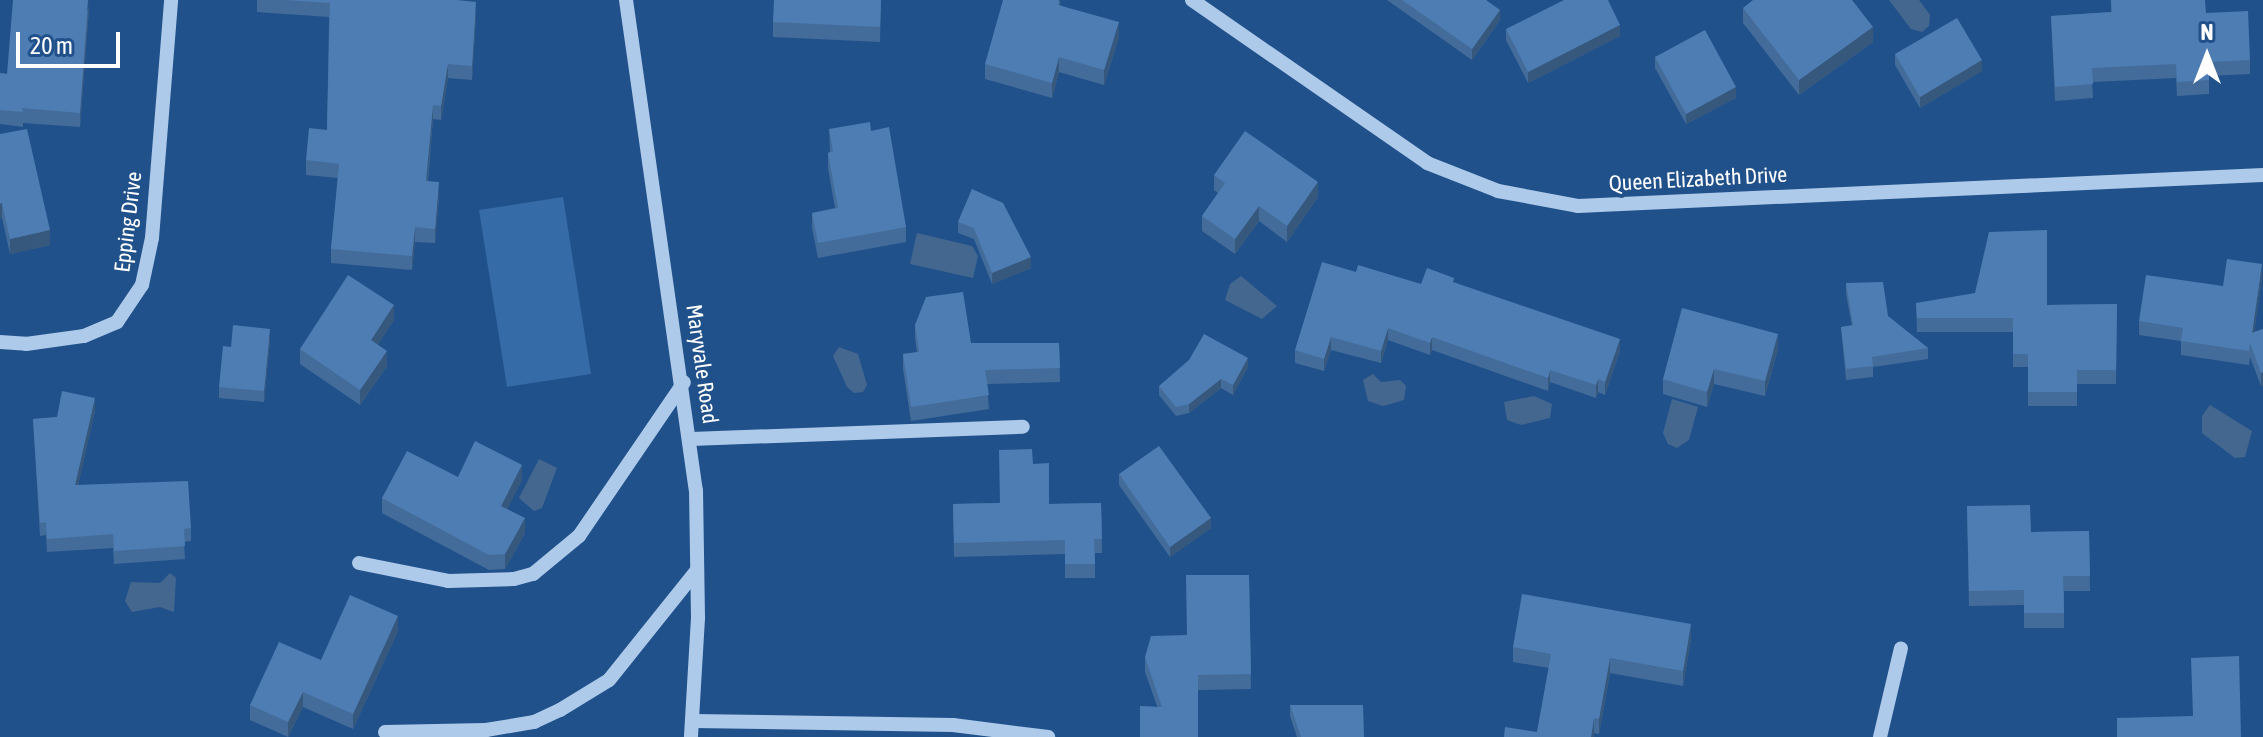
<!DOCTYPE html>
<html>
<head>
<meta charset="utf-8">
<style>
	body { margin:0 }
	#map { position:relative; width:2263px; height:737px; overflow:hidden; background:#21518a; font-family:"Asap Condensed",sans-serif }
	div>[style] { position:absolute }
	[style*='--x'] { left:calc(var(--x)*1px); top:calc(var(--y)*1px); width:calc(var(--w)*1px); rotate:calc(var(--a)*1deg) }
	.green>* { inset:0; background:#356ba7 }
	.water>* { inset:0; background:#446790 }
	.minor>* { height:14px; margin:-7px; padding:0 7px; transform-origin:7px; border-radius:7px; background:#adcaeb }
	.wall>* { inset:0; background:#436c9a }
	.shaded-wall>* { inset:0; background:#37587d }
	.building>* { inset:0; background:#4e7db3 }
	span { translate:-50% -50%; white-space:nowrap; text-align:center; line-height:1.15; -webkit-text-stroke:8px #21518a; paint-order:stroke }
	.street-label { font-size:22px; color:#fff }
	.north { position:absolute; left:2167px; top:16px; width:80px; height:80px; -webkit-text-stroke:6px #21518a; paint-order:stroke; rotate:0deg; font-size:22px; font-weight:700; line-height:32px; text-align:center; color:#fff }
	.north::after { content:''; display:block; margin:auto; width:28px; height:36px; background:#fff; clip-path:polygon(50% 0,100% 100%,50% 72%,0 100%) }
	.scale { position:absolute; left:16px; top:32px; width:104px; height:36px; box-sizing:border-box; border:4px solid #fff; border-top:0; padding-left:10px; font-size:24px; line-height:28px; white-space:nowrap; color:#fff; -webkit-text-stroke:6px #21518a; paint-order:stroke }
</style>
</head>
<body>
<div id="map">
	<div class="green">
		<i style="clip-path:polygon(563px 197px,591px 374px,507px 387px,479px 210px)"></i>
	</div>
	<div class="water">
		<i style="clip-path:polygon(1889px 0,1919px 0,1930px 15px,1929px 26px,1922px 32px,1911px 29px)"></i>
		<i style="clip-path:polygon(917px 233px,972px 246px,978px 256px,973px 278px,910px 264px)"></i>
		<i style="clip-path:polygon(1241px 276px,1277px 306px,1262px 319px,1225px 300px,1230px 284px)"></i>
		<i style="clip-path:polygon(839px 347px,858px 354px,867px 385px,863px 392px,854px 393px,847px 387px,833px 356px)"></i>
		<i style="clip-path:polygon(1373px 374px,1381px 382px,1400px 380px,1406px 386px,1404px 400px,1383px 406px,1368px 401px,1363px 380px)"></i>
		<i style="clip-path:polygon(1534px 396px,1552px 404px,1550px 418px,1521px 425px,1507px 420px,1504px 402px)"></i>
		<i style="clip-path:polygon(1672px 399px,1698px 407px,1689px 440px,1677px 448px,1668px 444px,1663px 433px)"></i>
		<i style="clip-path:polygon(2210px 405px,2252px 431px,2245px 457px,2235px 458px,2202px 433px,2202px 416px)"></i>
		<i style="clip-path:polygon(539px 459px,557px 468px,542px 508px,534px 511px,519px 498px)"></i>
		<i style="clip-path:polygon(170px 573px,176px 578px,174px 612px,160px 607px,132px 612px,125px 601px,131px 582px,160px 583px)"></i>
	</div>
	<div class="minor">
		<i style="--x:626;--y:0;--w:495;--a:81.9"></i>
		<i style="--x:696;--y:490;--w:128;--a:89.1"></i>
		<i style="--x:698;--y:618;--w:119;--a:93.4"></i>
		<i style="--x:1192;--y:0;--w:286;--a:34.7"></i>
		<i style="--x:1427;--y:163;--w:76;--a:21.5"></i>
		<i style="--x:1498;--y:191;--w:81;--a:10.6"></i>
		<i style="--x:1578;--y:206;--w:686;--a:-2.59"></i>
		<i style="--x:0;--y:342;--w:26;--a:4"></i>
		<i style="--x:26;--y:344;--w:59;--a:-7.9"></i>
		<i style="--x:84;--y:336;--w:36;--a:-23"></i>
		<i style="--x:117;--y:322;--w:45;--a:-56"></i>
		<i style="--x:142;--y:285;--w:48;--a:-78"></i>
		<i style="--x:152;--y:238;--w:239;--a:-85.4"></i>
		<i style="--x:691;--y:439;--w:332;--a:-2.1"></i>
		<i style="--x:359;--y:563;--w:91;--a:11.4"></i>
		<i style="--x:448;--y:581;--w:66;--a:-1.7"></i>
		<i style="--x:514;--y:579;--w:20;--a:-15"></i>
		<i style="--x:533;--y:574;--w:60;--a:-39.6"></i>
		<i style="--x:579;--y:536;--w:186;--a:-55.7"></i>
		<i style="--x:693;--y:721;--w:260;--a:0.9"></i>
		<i style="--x:953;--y:725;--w:96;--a:7.2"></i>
		<i style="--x:385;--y:732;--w:101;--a:-1.1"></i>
		<i style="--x:486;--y:730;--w:49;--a:-9.5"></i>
		<i style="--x:534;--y:722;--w:29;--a:-25"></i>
		<i style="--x:560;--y:710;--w:57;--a:-31.5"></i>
		<i style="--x:609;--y:680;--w:141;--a:-51.3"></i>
		<i style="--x:1880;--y:737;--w:91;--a:-76.7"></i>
	</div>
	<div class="wall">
		<i style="clip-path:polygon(257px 0,457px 0,476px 16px,472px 80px,448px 78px,441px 120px,433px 119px,428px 181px,439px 196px,435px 243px,415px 242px,412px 270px,331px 263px,331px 249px,338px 178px,306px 175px,306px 160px,327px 130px,329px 17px,257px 12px)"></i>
		<i style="clip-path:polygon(881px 0,880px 42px,773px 37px,773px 22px)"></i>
		<i style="clip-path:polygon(1060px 0,1060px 5px,1119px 37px,1104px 85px,1059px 72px,1052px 98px,985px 79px,985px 64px)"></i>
		<i style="clip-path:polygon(1387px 0,1486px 0,1500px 20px,1472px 60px)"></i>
		<i style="clip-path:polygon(2111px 0,2206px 13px,2250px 60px,2250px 74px,2209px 76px,2209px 94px,2177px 96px,2176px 78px,2092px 82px,2093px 98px,2055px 101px,2051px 16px,2111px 12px)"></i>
		<i style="clip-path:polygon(1743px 8px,1873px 42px,1799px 95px,1743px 23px)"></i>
		<i style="clip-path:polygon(89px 9px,80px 127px,23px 123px,23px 127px,0 124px,0 73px,7px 74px)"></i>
		<i style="clip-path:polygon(1506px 29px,1620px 36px,1528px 83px,1506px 40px)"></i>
		<i style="clip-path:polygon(1895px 54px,1982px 71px,1920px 108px,1895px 65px)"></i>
		<i style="clip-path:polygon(1655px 57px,1736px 98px,1686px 124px,1655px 68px)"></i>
		<i style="clip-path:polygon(829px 129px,871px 131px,906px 227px,906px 242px,818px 258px,812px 228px,812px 213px,835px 208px,828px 168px,828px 153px,830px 152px)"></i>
		<i style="clip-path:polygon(0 134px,50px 245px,10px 254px,2px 218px)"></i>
		<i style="clip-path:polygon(1214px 175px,1318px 197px,1287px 242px,1259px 221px,1235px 254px,1202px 231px,1202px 216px,1218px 193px,1214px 190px)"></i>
		<i style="clip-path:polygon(972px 189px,1031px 268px,992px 284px,974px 239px,958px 233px,958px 222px)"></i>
		<i style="clip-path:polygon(1356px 272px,1421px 284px,1454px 283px,1620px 351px,1605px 395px,1598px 392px,1596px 398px,1550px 382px,1548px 391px,1432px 350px,1430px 355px,1388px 340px,1381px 363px,1331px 350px,1324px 371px,1295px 363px,1295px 350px)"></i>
		<i style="clip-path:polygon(2262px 278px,2254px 332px,2263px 329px,2263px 386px,2261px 386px,2250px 357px,2249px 365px,2181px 355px,2181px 341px,2139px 335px,2139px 321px,2223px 286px)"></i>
		<i style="clip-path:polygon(1846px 283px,1928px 348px,1928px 359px,1873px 367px,1873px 377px,1846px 380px,1841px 327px,1852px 326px,1846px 294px)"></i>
		<i style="clip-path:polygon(1916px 303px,2047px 305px,2117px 304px,2116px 384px,2077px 384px,2077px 406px,2028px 406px,2028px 367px,2013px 367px,2013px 332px,1917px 332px)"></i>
		<i style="clip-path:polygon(394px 320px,378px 344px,387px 366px,360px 405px,300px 364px,300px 349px)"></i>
		<i style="clip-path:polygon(915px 325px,971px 343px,1059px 343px,1060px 382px,987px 384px,989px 409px,911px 421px,903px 369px,903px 354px,917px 352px,915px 339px)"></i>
		<i style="clip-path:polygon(270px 340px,264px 402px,219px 398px,219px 387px,231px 347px)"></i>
		<i style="clip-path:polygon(1778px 349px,1765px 396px,1714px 384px,1707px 407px,1663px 394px,1663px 379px)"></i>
		<i style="clip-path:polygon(1248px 367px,1233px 395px,1221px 388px,1189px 413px,1176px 416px,1159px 395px,1159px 386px)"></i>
		<i style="clip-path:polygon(95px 411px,78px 485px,191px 528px,191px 541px,184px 542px,185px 559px,114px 564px,113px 548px,47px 552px,46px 535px,40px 536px,33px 419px,57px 417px)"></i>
		<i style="clip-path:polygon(1033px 464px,1049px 504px,1101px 503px,1102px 553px,1095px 553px,1095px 578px,1065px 578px,1065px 554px,954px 557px,953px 504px,999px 503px)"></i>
		<i style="clip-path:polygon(1119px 474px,1211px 528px,1170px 557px,1119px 485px)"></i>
		<i style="clip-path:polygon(458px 477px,522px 480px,507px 509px,525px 533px,505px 569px,489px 570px,382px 513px,382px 498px)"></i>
		<i style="clip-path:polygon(1967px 506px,2031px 532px,2089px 531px,2090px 591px,2064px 591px,2064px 628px,2024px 628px,2024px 605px,1969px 606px)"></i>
		<i style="clip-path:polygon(1249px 575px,1251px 689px,1198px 690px,1198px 737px,1157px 706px,1145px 672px,1145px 657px,1187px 635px)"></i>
		<i style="clip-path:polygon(398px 631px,353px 729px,303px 707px,288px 737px,250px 720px,250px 705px,321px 660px)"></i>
		<i style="clip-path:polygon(1691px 639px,1683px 686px,1610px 673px,1599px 734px,1594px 733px,1594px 737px,1504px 737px,1537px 732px,1549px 668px,1513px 662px,1513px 647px)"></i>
		<i style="clip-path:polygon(1290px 705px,1364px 737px,1297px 737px,1290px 716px)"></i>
	</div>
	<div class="shaded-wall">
		<i style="clip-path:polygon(89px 0,89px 9px,80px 127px,80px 113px)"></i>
		<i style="clip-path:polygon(476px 2px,476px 16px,472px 80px,472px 66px)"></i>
		<i style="clip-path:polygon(1500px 10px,1500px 20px,1472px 60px,1472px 49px)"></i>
		<i style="clip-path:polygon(1119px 22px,1119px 37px,1104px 85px,1104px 70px)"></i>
		<i style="clip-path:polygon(1620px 25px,1620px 36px,1528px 83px,1528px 72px)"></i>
		<i style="clip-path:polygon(1873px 27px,1873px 42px,1799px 95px,1799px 80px)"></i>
		<i style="clip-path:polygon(1059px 57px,1059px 72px,1052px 98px,1052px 83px)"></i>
		<i style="clip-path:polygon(1982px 60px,1982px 71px,1920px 108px,1920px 97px)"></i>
		<i style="clip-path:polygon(448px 64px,448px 78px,441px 120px,441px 106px)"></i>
		<i style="clip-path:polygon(1736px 87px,1736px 98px,1686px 124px,1686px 114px)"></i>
		<i style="clip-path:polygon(433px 105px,433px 119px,426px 195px,426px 181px)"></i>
		<i style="clip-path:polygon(439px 182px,439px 196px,435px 243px,435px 229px)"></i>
		<i style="clip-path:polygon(1318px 182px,1318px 197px,1287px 242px,1287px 226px)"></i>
		<i style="clip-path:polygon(2px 203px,2px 218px,0 219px,0 204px)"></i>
		<i style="clip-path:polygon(1259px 206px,1259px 221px,1235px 254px,1235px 239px)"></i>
		<i style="clip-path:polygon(415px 227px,415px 242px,412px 270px,412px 256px)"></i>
		<i style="clip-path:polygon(50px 230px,50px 245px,10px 254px,10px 239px)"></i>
		<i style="clip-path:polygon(1031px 257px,1031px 268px,992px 284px,992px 273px)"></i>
		<i style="clip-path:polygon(2262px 264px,2262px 278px,2252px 346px,2252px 333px)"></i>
		<i style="clip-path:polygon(394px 305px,394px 320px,371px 355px,371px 340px)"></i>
		<i style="clip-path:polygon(1388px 328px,1388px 340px,1381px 363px,1381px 351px)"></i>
		<i style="clip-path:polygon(270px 329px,270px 340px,264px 402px,264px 391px)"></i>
		<i style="clip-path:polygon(1778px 334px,1778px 349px,1765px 396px,1765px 381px)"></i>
		<i style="clip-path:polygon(1331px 337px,1331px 350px,1324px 371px,1324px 359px)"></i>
		<i style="clip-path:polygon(1432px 337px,1432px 350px,1430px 355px,1430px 343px)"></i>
		<i style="clip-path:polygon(1620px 339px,1620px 351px,1605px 395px,1605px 382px)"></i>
		<i style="clip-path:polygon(387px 351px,387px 366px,360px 405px,360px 390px)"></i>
		<i style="clip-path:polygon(1248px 358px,1248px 367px,1233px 395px,1233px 385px)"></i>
		<i style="clip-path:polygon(1714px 369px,1714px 384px,1707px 407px,1707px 392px)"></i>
		<i style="clip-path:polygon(1550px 370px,1550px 382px,1548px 391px,1548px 378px)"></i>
		<i style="clip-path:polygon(2263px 372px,2263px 386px,2261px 386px,2261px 373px)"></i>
		<i style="clip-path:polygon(1221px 379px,1221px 388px,1189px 413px,1189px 404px)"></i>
		<i style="clip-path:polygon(1598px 379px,1598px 392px,1596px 398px,1596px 385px)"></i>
		<i style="clip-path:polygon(95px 398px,95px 411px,75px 499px,75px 485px)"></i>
		<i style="clip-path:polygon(522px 465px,522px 480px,501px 521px,501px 506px)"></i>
		<i style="clip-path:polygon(525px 518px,525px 533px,505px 569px,505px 554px)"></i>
		<i style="clip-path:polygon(1211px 518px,1211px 528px,1170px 557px,1170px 547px)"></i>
		<i style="clip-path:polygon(398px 616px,398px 631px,353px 729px,353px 714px)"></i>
		<i style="clip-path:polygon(1691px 624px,1691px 639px,1683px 686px,1683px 671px)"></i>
		<i style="clip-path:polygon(1610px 658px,1610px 673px,1599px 734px,1599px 719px)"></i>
		<i style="clip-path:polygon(303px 692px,303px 707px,288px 737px,288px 722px)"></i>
		<i style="clip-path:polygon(1594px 718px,1594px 737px,1591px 737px)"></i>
	</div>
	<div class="building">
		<i style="clip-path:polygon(13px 0,88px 0,80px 113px,22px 108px,23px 112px,0 110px,0 73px,7px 74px)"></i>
		<i style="clip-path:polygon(285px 0,457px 0,476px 2px,472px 66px,448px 64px,441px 106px,433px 105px,426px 181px,439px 182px,435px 229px,415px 227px,412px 256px,331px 249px,339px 164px,306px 160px,309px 128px,327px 130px,330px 3px)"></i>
		<i style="clip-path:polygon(774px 0,881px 0,880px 27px,773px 22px)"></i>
		<i style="clip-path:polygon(1003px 0,1059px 0,1058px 5px,1119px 22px,1104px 70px,1059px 57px,1052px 83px,985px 64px)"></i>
		<i style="clip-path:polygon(1402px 0,1486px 0,1500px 10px,1472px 49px)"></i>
		<i style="clip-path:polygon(1564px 0,1608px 0,1620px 25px,1528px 72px,1506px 29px)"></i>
		<i style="clip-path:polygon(1753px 0,1852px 0,1873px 27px,1799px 80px,1743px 8px)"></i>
		<i style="clip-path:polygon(2111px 0,2205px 0,2206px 13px,2248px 11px,2250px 60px,2209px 62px,2209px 80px,2177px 82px,2176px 64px,2092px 68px,2093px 84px,2055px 87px,2051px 16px,2112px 12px)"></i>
		<i style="clip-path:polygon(1957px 18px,1982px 60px,1920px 97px,1895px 54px)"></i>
		<i style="clip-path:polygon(1705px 30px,1736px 87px,1686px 114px,1655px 57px)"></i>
		<i style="clip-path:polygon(870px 122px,871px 131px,889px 127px,906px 227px,818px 243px,812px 213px,838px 208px,828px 153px,833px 151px,829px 129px)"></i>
		<i style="clip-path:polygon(27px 129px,50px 230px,10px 239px,2px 203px,0 204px,0 134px)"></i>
		<i style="clip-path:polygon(1245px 131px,1318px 182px,1287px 226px,1259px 206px,1235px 239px,1202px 216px,1225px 183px,1214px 175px)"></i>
		<i style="clip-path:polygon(972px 189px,1003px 203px,1031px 257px,992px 273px,974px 228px,958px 222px)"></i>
		<i style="clip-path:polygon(2047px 230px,2047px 305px,2117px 304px,2116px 370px,2077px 370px,2077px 392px,2028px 392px,2028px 354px,2013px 354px,2013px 318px,1917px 318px,1916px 303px,1975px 293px,1989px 232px)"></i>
		<i style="clip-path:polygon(2227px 259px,2262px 264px,2252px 333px,2263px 329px,2263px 372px,2261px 373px,2250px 343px,2249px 351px,2181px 341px,2183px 328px,2139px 321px,2146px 275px,2223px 286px)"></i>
		<i style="clip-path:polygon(1322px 262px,1356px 272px,1358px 265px,1421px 284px,1427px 268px,1454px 278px,1453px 282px,1620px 339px,1605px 382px,1598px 379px,1596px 385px,1550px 370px,1548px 378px,1432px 337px,1430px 343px,1388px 328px,1381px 351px,1331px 337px,1324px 359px,1295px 350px)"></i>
		<i style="clip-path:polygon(348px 275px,394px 305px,371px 340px,387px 351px,360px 390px,300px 349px)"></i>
		<i style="clip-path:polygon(1883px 282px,1888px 316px,1928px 348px,1872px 357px,1873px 366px,1846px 369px,1841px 327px,1853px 325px,1846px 283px)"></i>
		<i style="clip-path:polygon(963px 292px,971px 343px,1059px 343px,1060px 368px,985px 370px,989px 395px,911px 407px,903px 354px,919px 352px,915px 325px,926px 297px)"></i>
		<i style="clip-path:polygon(1682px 308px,1778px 334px,1765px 381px,1714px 369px,1707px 392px,1663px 379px)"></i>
		<i style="clip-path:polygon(233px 325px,270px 329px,264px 391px,219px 387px,223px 346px,231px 347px)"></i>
		<i style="clip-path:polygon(1204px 334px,1248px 358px,1233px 385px,1221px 379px,1189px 404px,1176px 407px,1159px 386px,1189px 360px)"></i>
		<i style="clip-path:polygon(62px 391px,95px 398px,75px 485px,188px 481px,191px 528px,184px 529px,185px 546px,114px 551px,113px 534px,47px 539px,46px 522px,40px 523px,33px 419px,57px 417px)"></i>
		<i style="clip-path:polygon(475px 441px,522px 465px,501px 506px,525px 518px,505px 554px,489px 555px,382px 498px,407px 451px,458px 477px)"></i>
		<i style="clip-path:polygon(1159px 446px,1211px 518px,1170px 547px,1119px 474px)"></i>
		<i style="clip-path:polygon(1032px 449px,1033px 464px,1049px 463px,1049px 504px,1101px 503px,1102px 539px,1094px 539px,1095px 564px,1065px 564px,1065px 540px,954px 543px,953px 504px,1000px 503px,999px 450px)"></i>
		<i style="clip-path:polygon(2030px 505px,2031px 532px,2089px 531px,2090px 576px,2063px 576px,2064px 613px,2024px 613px,2024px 590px,1969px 591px,1967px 506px)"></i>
		<i style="clip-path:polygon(1186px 575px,1249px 575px,1251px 674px,1198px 675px,1198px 737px,1140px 737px,1140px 706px,1162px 707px,1145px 657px,1151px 636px,1187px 635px)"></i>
		<i style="clip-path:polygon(1522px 594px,1691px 624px,1683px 671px,1610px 658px,1599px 719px,1594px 718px,1591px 737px,1504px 737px,1505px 727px,1537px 732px,1551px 654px,1513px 647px)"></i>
		<i style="clip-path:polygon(350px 595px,398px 616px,353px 714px,303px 692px,288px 722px,250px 705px,279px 642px,321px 660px)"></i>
		<i style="clip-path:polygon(2239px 656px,2241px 737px,2117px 737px,2117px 718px,2193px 716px,2191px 658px)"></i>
		<i style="clip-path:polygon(1290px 705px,1363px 705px,1364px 737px,1301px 737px)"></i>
	</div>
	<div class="street-label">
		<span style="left:1698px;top:179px;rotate:-3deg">Queen Elizabeth Drive</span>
		<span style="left:128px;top:222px;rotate:-83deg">Epping Drive</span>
		<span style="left:702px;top:364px;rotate:82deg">Maryvale Road</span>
	</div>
	<div class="north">N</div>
	<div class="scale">20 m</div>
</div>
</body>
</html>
